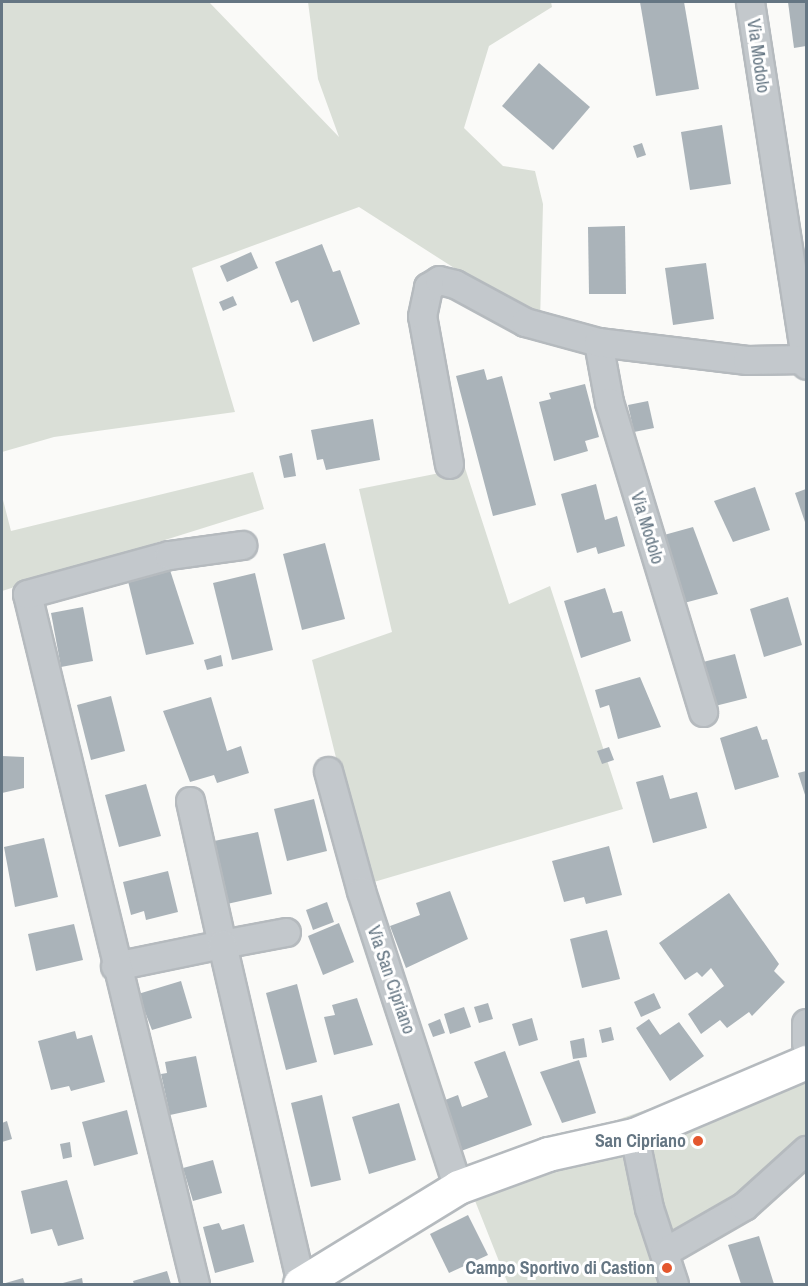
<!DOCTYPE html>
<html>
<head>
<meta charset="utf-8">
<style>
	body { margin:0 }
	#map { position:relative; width:808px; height:1286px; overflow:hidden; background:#fafaf8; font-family:"Archivo Narrow",sans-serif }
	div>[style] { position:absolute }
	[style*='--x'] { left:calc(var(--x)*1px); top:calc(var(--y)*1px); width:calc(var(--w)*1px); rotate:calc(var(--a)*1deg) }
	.green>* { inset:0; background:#dadfd7 }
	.building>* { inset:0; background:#aab3b9 }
	.roads { filter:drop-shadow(2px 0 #b5babe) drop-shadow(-2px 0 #b5babe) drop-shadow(0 2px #b5babe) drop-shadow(0 -2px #b5babe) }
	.minor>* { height:27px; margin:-13.5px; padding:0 13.5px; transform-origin:13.5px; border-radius:13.5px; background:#c3c8cc }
	.major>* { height:33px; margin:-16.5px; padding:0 16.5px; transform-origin:16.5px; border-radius:16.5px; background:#fff }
	.dots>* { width:16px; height:16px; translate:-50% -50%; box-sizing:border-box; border:3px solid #fff; border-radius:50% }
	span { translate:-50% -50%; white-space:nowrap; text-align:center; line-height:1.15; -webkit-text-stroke:6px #fff; paint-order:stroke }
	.street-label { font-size:18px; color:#657683 }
	.poi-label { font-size:18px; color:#657683; font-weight:700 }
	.right { translate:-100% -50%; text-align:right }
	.frame { position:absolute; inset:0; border:3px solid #657683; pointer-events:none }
</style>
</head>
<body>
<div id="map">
	<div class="green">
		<i style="clip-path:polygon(2px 2px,209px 2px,339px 137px,318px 79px,308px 2px,551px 2px,552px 7px,489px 46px,464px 128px,503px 166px,535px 171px,543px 204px,540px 323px,359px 207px,192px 268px,235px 412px,54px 437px,2px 452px)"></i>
		<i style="clip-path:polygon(465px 468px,509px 604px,550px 586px,623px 809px,367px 884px,312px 660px,392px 632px,359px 489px)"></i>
		<i style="clip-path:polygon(253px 472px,264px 509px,2px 591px,2px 496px,11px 531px)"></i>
		<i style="clip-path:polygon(806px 1043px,806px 1150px,665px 1249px,677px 1284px,508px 1284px,464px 1173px,755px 1072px)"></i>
	</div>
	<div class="building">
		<i style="clip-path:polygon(640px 2px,684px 2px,699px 89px,656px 96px)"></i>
		<i style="clip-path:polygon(788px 2px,806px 2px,806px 46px,794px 48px)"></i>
		<i style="clip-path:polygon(539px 63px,590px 107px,553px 150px,502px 106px)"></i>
		<i style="clip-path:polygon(722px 125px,731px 184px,690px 190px,681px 132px)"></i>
		<i style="clip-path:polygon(642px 143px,646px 155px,637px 158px,633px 146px)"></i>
		<i style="clip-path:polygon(625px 226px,626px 294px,589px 294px,588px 227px)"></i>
		<i style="clip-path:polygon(322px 244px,333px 272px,340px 270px,360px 324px,313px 342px,298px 300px,291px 303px,275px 262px)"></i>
		<i style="clip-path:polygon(251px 252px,258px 268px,227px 282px,220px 266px)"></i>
		<i style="clip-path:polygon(706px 263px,714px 319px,673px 325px,665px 268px)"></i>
		<i style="clip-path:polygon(233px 296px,237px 305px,223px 311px,219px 302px)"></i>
		<i style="clip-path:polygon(484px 369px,487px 380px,502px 376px,536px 505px,493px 516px,456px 376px)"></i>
		<i style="clip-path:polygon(585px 384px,599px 437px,585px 441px,588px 451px,554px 461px,539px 402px,551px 399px,549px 393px)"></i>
		<i style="clip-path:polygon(648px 401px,654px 428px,634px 432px,628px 405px)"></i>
		<i style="clip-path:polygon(373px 419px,380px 460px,326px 470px,323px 459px,317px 460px,311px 430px)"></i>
		<i style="clip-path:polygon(292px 453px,296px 476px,284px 478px,279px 456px)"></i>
		<i style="clip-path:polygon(596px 484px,605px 520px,617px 516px,625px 546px,598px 554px,596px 547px,577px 553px,561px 494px)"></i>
		<i style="clip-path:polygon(755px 487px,770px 530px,733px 542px,714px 501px)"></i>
		<i style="clip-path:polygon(806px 489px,806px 525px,795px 493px)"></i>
		<i style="clip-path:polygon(693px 527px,718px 594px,684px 603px,664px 535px)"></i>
		<i style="clip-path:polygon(325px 543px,345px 619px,302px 630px,283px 554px)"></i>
		<i style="clip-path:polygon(169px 567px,194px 644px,146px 655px,127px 577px)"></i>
		<i style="clip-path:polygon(255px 573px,273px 650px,232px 660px,213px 583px)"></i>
		<i style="clip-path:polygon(605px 588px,613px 613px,622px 611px,631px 641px,581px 658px,564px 601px)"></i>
		<i style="clip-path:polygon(788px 597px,802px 645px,764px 657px,750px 609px)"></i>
		<i style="clip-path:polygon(83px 607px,93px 661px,61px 667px,51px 613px)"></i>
		<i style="clip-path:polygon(735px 654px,747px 698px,711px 707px,699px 663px)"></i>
		<i style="clip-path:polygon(221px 655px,223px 666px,207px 670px,204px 660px)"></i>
		<i style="clip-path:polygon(640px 677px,661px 727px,618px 739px,609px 705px,600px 708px,595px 690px)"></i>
		<i style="clip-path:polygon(111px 696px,125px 751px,91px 760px,77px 705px)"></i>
		<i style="clip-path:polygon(211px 697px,227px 751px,241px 746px,249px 773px,217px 783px,214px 775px,190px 782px,163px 711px)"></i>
		<i style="clip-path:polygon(757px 726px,762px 740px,767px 739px,779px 777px,735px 790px,720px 738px)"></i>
		<i style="clip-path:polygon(609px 747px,614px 760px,602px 764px,597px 751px)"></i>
		<i style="clip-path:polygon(2px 756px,24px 757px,24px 788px,2px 793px)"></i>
		<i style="clip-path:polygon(806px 771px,806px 798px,798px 773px)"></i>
		<i style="clip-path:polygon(663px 775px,670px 799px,697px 792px,707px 828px,653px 843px,636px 782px)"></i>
		<i style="clip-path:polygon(146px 784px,161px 836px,119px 847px,105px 795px)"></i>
		<i style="clip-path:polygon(314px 799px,327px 851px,287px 861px,274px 809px)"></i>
		<i style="clip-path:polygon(258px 832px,272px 894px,227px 904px,214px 841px)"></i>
		<i style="clip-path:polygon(44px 838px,58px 897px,15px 907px,4px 847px)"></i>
		<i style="clip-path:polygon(609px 846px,622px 895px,586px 904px,584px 897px,564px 902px,552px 861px)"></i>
		<i style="clip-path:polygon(168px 871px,178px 912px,146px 920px,144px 911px,131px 915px,123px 882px)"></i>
		<i style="clip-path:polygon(450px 891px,468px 939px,406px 968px,390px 926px,420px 915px,416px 903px)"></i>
		<i style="clip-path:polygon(729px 893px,779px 964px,774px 971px,785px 982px,752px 1016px,749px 1012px,727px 1028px,720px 1020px,701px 1034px,688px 1014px,724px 986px,711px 968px,702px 977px,697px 972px,685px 980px,659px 943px)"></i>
		<i style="clip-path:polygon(327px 902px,334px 922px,313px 930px,306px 910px)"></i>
		<i style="clip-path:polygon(339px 923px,354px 962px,323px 975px,308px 936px)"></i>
		<i style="clip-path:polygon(74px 924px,83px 960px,36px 971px,28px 934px)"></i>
		<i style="clip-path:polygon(607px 930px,620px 979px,582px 988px,570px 939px)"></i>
		<i style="clip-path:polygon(181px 981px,192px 1018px,152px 1030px,138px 994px)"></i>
		<i style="clip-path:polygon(297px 984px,317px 1062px,286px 1070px,266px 993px)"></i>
		<i style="clip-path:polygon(654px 993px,661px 1008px,641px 1017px,634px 1002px)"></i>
		<i style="clip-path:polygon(357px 998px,373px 1045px,334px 1055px,324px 1017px,335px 1015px,332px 1005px)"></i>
		<i style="clip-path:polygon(488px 1003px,493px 1019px,479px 1023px,474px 1007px)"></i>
		<i style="clip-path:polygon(464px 1007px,471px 1027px,450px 1034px,444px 1014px)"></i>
		<i style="clip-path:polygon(532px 1018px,538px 1040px,519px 1046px,512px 1024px)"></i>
		<i style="clip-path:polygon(440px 1019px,445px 1033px,433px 1037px,428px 1024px)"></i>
		<i style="clip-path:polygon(649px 1019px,660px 1035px,679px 1022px,704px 1056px,670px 1081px,636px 1028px)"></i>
		<i style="clip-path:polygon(611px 1027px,614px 1040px,602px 1043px,599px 1030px)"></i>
		<i style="clip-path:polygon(75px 1031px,77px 1039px,92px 1035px,105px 1082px,71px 1091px,69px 1086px,51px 1090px,38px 1041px)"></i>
		<i style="clip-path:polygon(584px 1038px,587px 1057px,573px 1059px,570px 1041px)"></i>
		<i style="clip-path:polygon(505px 1051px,532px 1125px,461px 1151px,445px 1100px,458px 1095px,462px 1107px,488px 1097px,474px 1062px)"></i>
		<i style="clip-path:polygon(196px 1056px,207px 1107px,170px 1115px,161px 1074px,167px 1073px,165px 1062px)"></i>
		<i style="clip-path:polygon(579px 1060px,596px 1113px,562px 1123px,540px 1072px)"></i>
		<i style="clip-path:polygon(322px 1095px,341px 1180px,311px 1187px,291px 1103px)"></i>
		<i style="clip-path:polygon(399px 1103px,416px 1160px,369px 1174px,352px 1117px)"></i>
		<i style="clip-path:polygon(127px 1110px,138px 1154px,94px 1166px,82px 1122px)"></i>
		<i style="clip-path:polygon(7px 1121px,12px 1139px,2px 1142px,2px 1123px)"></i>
		<i style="clip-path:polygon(70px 1142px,72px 1157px,63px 1159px,60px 1144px)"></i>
		<i style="clip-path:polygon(213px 1160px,222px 1193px,193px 1201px,183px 1168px)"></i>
		<i style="clip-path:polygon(67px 1180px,84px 1239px,58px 1246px,52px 1229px,31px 1234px,21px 1191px)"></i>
		<i style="clip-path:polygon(468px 1215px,488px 1255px,449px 1273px,430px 1234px)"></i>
		<i style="clip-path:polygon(219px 1223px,222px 1230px,244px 1224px,254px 1262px,215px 1273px,203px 1227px)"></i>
		<i style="clip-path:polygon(759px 1236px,774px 1284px,741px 1284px,728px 1245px)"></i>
		<i style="clip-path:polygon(167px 1271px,171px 1284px,134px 1284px,133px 1281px)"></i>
		<i style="clip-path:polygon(23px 1278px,25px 1284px,2px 1284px)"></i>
		<i style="clip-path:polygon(82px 1278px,83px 1284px,59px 1284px)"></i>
	</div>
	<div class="roads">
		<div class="minor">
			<i style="--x:750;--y:2;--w:367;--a:81.2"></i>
			<i style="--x:598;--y:342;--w:61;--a:79.6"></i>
			<i style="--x:609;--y:402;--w:324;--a:73.1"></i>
			<i style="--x:449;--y:464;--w:150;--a:-100.3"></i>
			<i style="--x:422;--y:316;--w:30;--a:-78"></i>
			<i style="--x:428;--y:287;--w:13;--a:-32"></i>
			<i style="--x:439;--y:280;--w:16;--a:14"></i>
			<i style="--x:455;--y:284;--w:80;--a:28.5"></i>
			<i style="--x:525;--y:322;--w:76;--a:15.3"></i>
			<i style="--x:598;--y:342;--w:150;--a:6.9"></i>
			<i style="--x:747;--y:360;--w:57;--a:-1"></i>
			<i style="--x:328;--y:771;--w:124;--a:74.6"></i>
			<i style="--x:361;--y:891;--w:311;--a:71.9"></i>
			<i style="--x:190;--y:801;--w:147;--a:77.4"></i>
			<i style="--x:222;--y:944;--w:65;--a:-10.6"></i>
			<i style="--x:115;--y:966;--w:109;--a:-11.6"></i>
			<i style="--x:222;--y:944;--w:349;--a:76.9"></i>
			<i style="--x:806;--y:1023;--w:20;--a:90"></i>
			<i style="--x:634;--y:1135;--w:75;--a:78.4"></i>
			<i style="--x:649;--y:1208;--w:80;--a:71.8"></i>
			<i style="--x:664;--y:1252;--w:92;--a:-29.9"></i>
			<i style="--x:744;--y:1206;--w:84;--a:-42.1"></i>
			<i style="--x:195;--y:1284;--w:710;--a:-103.68"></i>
			<i style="--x:27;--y:594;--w:147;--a:-15.4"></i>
			<i style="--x:169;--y:555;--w:74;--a:-7.8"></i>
		</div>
		<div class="major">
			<i style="--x:300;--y:1284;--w:185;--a:-31.5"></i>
			<i style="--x:458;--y:1187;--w:96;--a:-20.1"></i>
			<i style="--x:548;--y:1154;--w:88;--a:-12.5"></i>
			<i style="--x:634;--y:1135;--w:187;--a:-23"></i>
		</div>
	</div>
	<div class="dots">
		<i style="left:698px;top:1141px;background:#e4572e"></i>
		<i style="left:667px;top:1268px;background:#e4572e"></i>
	</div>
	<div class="street-label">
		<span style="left:758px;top:56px;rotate:82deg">Via Modolo</span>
		<span style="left:647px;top:528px;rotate:73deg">Via Modolo</span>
		<span style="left:391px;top:980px;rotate:71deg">Via San Cipriano</span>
	</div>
	<div class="poi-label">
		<span class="right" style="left:686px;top:1141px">San Cipriano</span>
		<span class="right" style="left:655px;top:1268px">Campo Sportivo di Castion</span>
	</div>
	<div class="frame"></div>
</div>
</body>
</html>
